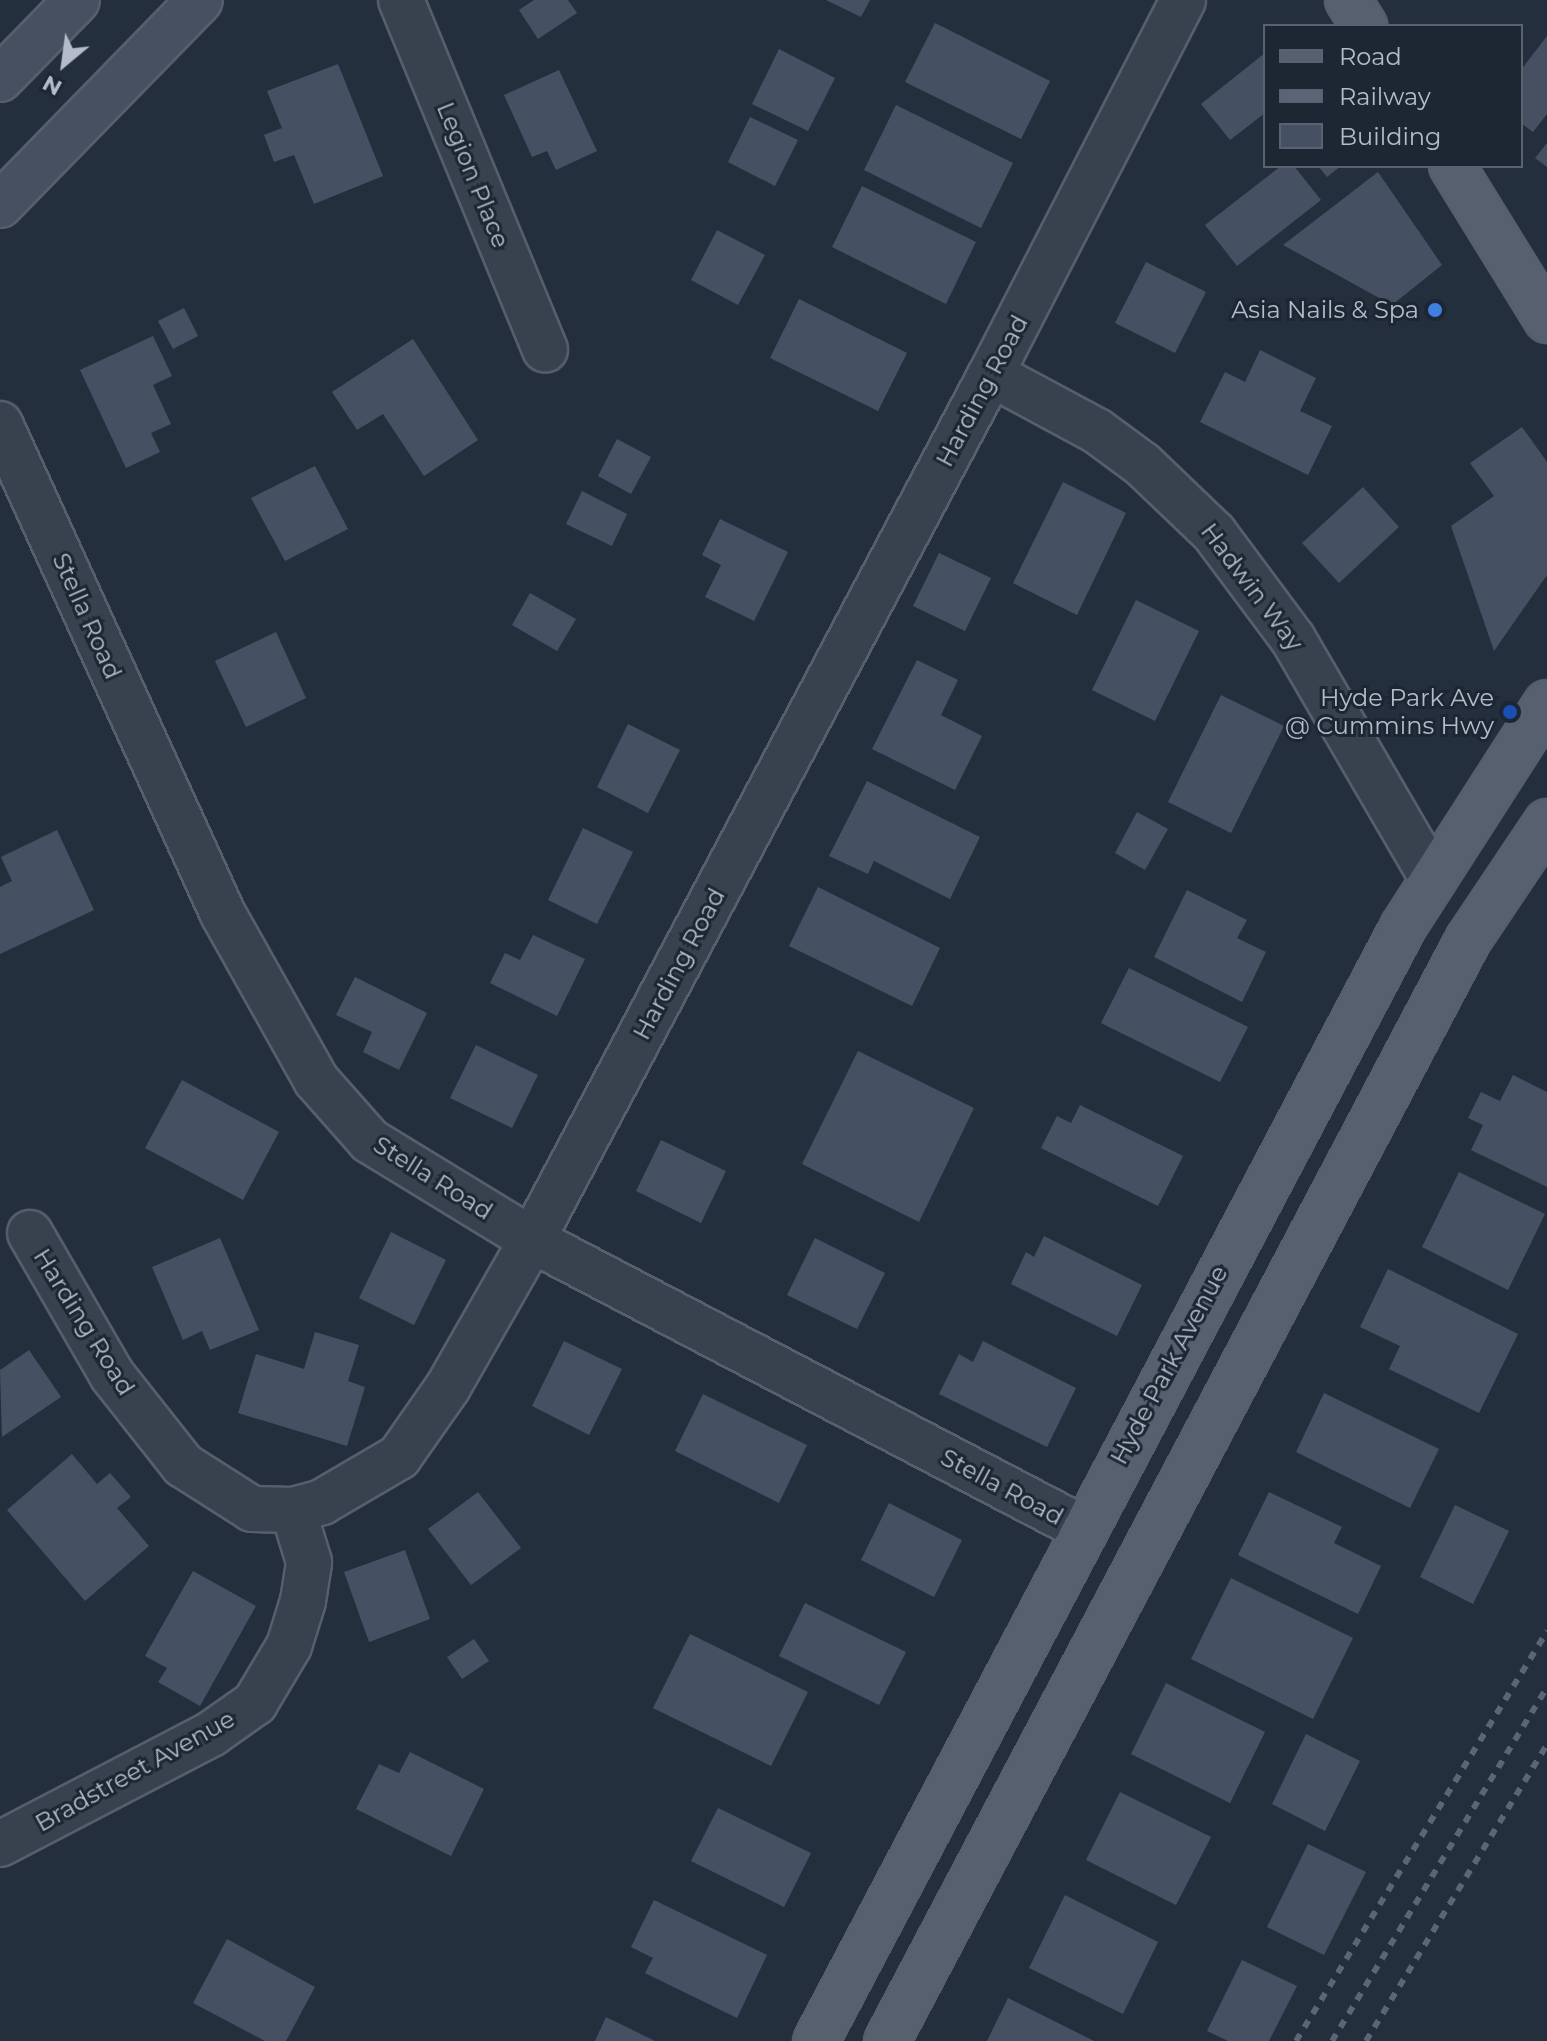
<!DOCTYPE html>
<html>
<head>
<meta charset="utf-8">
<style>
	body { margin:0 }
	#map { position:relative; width:1547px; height:2041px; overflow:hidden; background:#242f3e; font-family:Montserrat,sans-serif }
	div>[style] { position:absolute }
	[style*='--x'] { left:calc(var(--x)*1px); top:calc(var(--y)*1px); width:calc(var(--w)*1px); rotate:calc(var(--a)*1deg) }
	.building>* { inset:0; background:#455162 }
	.roads { filter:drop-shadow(2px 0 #565f6c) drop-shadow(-2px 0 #565f6c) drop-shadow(0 2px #565f6c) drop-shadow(0 -2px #565f6c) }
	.minor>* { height:44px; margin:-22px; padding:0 22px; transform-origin:22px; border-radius:22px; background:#38414e }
	.secondary>* { height:44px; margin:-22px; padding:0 22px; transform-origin:22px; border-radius:22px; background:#465061 }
	.primary>* { height:44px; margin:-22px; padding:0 22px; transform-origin:22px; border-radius:22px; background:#56606e }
	.rail>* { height:6px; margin-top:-3px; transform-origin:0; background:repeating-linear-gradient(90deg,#5a6575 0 8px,transparent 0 16px) }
	.dots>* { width:22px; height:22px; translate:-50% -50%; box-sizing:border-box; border:4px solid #1d2633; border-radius:50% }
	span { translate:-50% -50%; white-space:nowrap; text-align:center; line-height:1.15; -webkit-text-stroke:6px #1d2633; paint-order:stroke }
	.street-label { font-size:24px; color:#b4bcc9 }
	.poi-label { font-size:24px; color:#b4bcc9 }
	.right { translate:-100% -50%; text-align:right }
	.legend { position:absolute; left:1263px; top:24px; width:260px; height:144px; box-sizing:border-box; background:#1d2633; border:2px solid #59626f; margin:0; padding:10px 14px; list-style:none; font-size:24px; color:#b4bcc9 }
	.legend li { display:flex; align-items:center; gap:16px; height:40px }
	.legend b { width:40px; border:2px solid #59626f }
	.north { position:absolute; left:24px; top:24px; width:80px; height:80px; -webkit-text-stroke:6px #1d2633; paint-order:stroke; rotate:209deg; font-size:22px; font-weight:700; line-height:32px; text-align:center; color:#b4bcc9 }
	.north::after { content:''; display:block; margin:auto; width:28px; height:36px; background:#b4bcc9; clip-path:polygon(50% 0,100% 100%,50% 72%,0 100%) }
</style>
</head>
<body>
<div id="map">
	<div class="building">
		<i style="clip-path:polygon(534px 0,568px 0,577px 13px,538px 39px,519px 10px)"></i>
		<i style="clip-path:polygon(826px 0,870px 0,861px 17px)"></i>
		<i style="clip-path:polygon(935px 23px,1050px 81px,1021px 139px,905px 82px)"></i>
		<i style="clip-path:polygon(1547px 36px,1547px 114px,1533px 132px,1521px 123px,1521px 70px)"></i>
		<i style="clip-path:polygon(779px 49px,835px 78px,808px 131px,752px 104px)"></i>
		<i style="clip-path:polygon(1265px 53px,1265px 113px,1230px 140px,1201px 104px)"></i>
		<i style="clip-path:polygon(338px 64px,383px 176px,314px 204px,294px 155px,274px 162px,264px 135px,282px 128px,267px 91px)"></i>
		<i style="clip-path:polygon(559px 70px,597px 151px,556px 170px,547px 151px,532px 157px,504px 95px)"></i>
		<i style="clip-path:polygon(896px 105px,1013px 163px,981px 228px,864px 170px)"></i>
		<i style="clip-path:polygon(750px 117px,798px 140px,775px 186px,728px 162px)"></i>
		<i style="clip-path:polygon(1547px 143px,1547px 167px,1535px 158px)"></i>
		<i style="clip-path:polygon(1281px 166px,1294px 166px,1321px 200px,1237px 266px,1205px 225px)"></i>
		<i style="clip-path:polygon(1318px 166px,1341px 166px,1327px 177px)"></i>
		<i style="clip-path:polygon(1378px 172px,1442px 265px,1392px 305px,1283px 245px)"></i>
		<i style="clip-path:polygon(862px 186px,976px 242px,946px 304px,832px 247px)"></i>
		<i style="clip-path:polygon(717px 230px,765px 255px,738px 305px,691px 280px)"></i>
		<i style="clip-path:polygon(1146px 262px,1206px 292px,1175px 353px,1115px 323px)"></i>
		<i style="clip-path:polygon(799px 299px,907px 353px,878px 411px,770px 358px)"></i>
		<i style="clip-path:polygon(184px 308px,198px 336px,173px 349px,158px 321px)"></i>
		<i style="clip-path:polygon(153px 336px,172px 376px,153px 385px,171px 424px,151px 433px,160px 452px,126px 468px,80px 370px)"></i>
		<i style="clip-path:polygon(413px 339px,478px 440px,424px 476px,383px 414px,357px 430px,332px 392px)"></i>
		<i style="clip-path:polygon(1260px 350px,1316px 378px,1300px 411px,1332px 426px,1308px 475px,1200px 422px,1225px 372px,1245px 382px)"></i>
		<i style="clip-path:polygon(1522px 427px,1547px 462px,1547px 575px,1494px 651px,1451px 526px,1494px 496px,1470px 463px)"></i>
		<i style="clip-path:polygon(617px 439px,651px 457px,631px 494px,598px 476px)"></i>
		<i style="clip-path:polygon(315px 466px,348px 529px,285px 561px,251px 498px)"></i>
		<i style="clip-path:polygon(1063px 482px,1126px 513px,1077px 615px,1013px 583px)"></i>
		<i style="clip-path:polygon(1363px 487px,1399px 527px,1339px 583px,1302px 543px)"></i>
		<i style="clip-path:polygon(582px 491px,627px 514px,612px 546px,566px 524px)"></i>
		<i style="clip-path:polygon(720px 519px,788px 552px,754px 621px,705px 597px,721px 565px,702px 555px)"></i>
		<i style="clip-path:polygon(939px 553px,991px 578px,965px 631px,913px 606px)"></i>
		<i style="clip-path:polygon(530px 593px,576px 619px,557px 651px,512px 625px)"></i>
		<i style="clip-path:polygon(1136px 600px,1199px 631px,1155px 721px,1092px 690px)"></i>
		<i style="clip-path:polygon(276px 632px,306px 698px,246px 727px,215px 661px)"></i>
		<i style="clip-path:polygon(917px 660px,958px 680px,941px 715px,982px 736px,955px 790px,872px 749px)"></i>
		<i style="clip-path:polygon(1221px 695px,1284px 726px,1231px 833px,1168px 802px)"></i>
		<i style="clip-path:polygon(628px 724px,680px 750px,648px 813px,597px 787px)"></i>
		<i style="clip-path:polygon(867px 781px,980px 837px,950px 899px,874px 861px,868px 874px,829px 856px)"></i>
		<i style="clip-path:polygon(1137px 812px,1168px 829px,1145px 870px,1115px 853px)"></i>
		<i style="clip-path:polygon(583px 828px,633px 852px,597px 924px,548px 900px)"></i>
		<i style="clip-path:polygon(57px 830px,94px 910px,0 954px,0 887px,12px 881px,1px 857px)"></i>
		<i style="clip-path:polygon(818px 887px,940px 948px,912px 1006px,789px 946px)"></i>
		<i style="clip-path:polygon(1187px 890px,1247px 920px,1237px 938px,1266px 952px,1242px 1002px,1154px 957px)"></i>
		<i style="clip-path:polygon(533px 935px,585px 959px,557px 1016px,490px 983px,505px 953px,520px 960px)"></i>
		<i style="clip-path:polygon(1129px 968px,1248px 1027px,1220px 1082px,1101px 1023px)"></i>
		<i style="clip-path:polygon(355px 977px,427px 1013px,399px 1070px,363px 1052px,372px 1032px,336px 1015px)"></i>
		<i style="clip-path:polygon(476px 1045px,538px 1075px,512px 1128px,450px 1098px)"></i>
		<i style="clip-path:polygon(858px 1051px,974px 1108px,919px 1222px,802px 1164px)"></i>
		<i style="clip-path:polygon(1513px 1075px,1547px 1092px,1547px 1187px,1471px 1150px,1483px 1125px,1468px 1118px,1481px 1092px,1500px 1101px)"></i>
		<i style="clip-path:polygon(182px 1080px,279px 1132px,243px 1200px,145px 1148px)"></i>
		<i style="clip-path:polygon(1080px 1105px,1183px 1156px,1158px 1206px,1041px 1148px,1057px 1116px,1071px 1123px)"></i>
		<i style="clip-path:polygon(661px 1140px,726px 1171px,701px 1223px,636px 1191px)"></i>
		<i style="clip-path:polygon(1459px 1172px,1545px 1214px,1508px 1290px,1422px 1247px)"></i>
		<i style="clip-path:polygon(391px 1232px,446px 1260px,414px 1325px,359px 1298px)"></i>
		<i style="clip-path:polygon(1044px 1236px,1142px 1285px,1117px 1336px,1011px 1284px,1026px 1252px,1034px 1257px)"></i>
		<i style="clip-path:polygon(220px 1238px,259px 1330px,210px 1350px,202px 1331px,183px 1340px,152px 1267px)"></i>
		<i style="clip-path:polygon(815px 1238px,885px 1273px,857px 1329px,787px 1295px)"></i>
		<i style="clip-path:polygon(1388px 1269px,1518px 1334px,1479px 1413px,1389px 1369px,1400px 1346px,1360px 1327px)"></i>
		<i style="clip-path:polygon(315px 1332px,359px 1345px,348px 1381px,365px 1387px,347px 1446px,238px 1413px,256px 1354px,304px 1369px)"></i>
		<i style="clip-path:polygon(564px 1341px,622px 1369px,589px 1435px,532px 1406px)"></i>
		<i style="clip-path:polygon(983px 1341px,1076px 1388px,1047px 1447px,939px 1394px,959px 1354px,973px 1362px)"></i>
		<i style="clip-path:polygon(29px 1350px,61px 1397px,2px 1437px,0 1370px)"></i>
		<i style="clip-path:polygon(1324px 1393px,1439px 1449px,1410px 1508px,1296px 1452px)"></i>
		<i style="clip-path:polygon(703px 1394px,807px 1445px,779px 1503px,675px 1451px)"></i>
		<i style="clip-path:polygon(72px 1454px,97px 1484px,110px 1473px,131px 1497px,117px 1508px,149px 1546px,85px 1601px,7px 1510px)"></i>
		<i style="clip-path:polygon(478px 1492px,521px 1548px,471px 1585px,428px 1529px)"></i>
		<i style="clip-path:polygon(1269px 1492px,1342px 1527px,1334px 1543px,1381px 1566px,1358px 1614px,1238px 1555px)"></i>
		<i style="clip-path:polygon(889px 1503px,962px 1540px,934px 1597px,861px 1560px)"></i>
		<i style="clip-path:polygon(1455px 1505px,1509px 1531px,1473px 1604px,1420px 1577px)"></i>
		<i style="clip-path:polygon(405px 1550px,430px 1619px,369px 1642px,344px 1572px)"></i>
		<i style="clip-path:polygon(193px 1571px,256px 1606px,200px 1706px,158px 1682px,167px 1668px,145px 1656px)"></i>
		<i style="clip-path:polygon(1231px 1578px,1353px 1638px,1313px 1719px,1191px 1659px)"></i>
		<i style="clip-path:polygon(805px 1603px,906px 1652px,879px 1705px,779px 1656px)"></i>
		<i style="clip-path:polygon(690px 1634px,808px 1692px,771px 1766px,653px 1708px)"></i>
		<i style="clip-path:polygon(474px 1639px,489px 1661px,462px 1679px,447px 1657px)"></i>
		<i style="clip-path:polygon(1166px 1683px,1265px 1732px,1230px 1803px,1131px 1754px)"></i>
		<i style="clip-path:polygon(1306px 1734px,1360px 1761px,1325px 1831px,1272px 1804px)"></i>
		<i style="clip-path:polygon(410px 1752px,484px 1789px,451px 1856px,356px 1809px,379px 1764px,399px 1773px)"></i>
		<i style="clip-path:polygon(1120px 1792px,1211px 1837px,1176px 1905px,1086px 1860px)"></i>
		<i style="clip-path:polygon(718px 1808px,811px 1853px,784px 1907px,691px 1861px)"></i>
		<i style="clip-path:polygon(1308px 1844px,1366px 1872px,1324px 1955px,1267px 1927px)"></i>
		<i style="clip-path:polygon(1065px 1895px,1158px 1942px,1123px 2014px,1029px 1968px)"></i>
		<i style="clip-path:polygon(654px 1900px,767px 1955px,737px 2018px,645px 1973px,653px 1958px,631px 1947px)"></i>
		<i style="clip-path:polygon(227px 1939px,315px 1987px,286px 2041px,265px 2041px,193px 2003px)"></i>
		<i style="clip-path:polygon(1242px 1960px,1297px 1986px,1269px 2041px,1228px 2041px,1207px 2031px)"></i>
		<i style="clip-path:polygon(1008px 1998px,1094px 2041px,987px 2041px)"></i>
		<i style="clip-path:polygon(606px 2017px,655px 2041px,595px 2041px)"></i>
	</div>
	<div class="roads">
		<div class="minor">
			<i style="--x:401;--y:0;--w:378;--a:67.6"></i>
			<i style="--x:991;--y:374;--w:120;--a:28.3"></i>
			<i style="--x:1097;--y:431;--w:56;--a:36.3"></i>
			<i style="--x:1142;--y:464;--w:100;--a:43.8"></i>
			<i style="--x:1214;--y:533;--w:132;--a:53.3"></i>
			<i style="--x:1293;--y:639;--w:276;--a:59.8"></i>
			<i style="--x:0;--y:424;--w:538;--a:65.53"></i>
			<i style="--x:223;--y:914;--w:190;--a:60.7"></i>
			<i style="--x:316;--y:1080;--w:81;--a:48.5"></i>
			<i style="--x:370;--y:1141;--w:190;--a:31.4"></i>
			<i style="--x:532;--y:1240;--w:621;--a:27.64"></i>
			<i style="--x:30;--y:1233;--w:164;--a:60"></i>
			<i style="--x:112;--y:1375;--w:115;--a:51.7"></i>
			<i style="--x:183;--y:1465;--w:82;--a:32.5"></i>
			<i style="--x:252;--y:1509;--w:41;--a:1.4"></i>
			<i style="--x:293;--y:1510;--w:30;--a:-15"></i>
			<i style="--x:322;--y:1502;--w:89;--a:-30.3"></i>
			<i style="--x:399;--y:1457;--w:85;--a:-55"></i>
			<i style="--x:448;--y:1387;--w:169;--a:-60.3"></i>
			<i style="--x:532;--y:1240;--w:980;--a:-62.08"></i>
			<i style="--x:991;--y:374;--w:420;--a:-62.8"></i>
			<i style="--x:0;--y:1844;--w:238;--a:-27.5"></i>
			<i style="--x:211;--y:1734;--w:54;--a:-35.2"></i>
			<i style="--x:255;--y:1703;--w:66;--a:-59.2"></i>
			<i style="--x:289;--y:1646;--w:47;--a:-72.7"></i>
			<i style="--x:303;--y:1601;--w:39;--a:-81"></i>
			<i style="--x:309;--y:1562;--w:54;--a:-107.1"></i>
		</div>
		<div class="secondary">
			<i style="--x:0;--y:79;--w:110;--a:-45.7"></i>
			<i style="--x:0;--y:205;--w:286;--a:-45.7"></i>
		</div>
		<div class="primary">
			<i style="--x:1348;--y:0;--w:31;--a:58"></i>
			<i style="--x:1452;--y:166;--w:181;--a:58.3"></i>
			<i style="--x:816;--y:2041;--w:1259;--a:-62.21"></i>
			<i style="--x:1403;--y:927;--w:266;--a:-57.3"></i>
			<i style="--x:887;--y:2041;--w:1245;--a:-62.18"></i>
			<i style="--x:1468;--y:940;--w:142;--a:-56.2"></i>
		</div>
	</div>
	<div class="rail">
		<i style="--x:1296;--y:2041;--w:481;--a:-58.5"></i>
		<i style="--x:1332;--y:2041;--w:414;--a:-58.7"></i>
		<i style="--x:1366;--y:2041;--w:348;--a:-58.6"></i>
	</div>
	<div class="dots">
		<i style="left:1435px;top:310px;background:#3f7fe0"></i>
		<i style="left:1510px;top:712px;background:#1a4fb4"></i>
	</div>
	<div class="street-label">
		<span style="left:473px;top:175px;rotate:68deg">Legion Place</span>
		<span style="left:982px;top:391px;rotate:-62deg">Harding Road</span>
		<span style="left:1252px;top:587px;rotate:53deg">Hadwin Way</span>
		<span style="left:87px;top:616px;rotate:66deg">Stella Road</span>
		<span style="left:679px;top:964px;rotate:-62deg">Harding Road</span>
		<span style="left:433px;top:1178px;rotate:32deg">Stella Road</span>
		<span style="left:84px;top:1322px;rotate:58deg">Harding Road</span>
		<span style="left:1169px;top:1365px;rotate:-62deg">Hyde Park Avenue</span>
		<span style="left:1002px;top:1487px;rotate:28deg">Stella Road</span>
		<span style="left:135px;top:1771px;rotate:-29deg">Bradstreet Avenue</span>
	</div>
	<div class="poi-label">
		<span class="right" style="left:1419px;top:310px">Asia Nails &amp; Spa</span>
		<span class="right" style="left:1494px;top:712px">Hyde Park Ave<br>@ Cummins Hwy</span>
	</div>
	<ul class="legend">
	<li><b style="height:10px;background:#56606e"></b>Road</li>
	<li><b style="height:10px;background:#5a6575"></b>Railway</li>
	<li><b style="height:22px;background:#455162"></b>Building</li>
	</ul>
	<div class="north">N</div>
</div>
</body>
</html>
